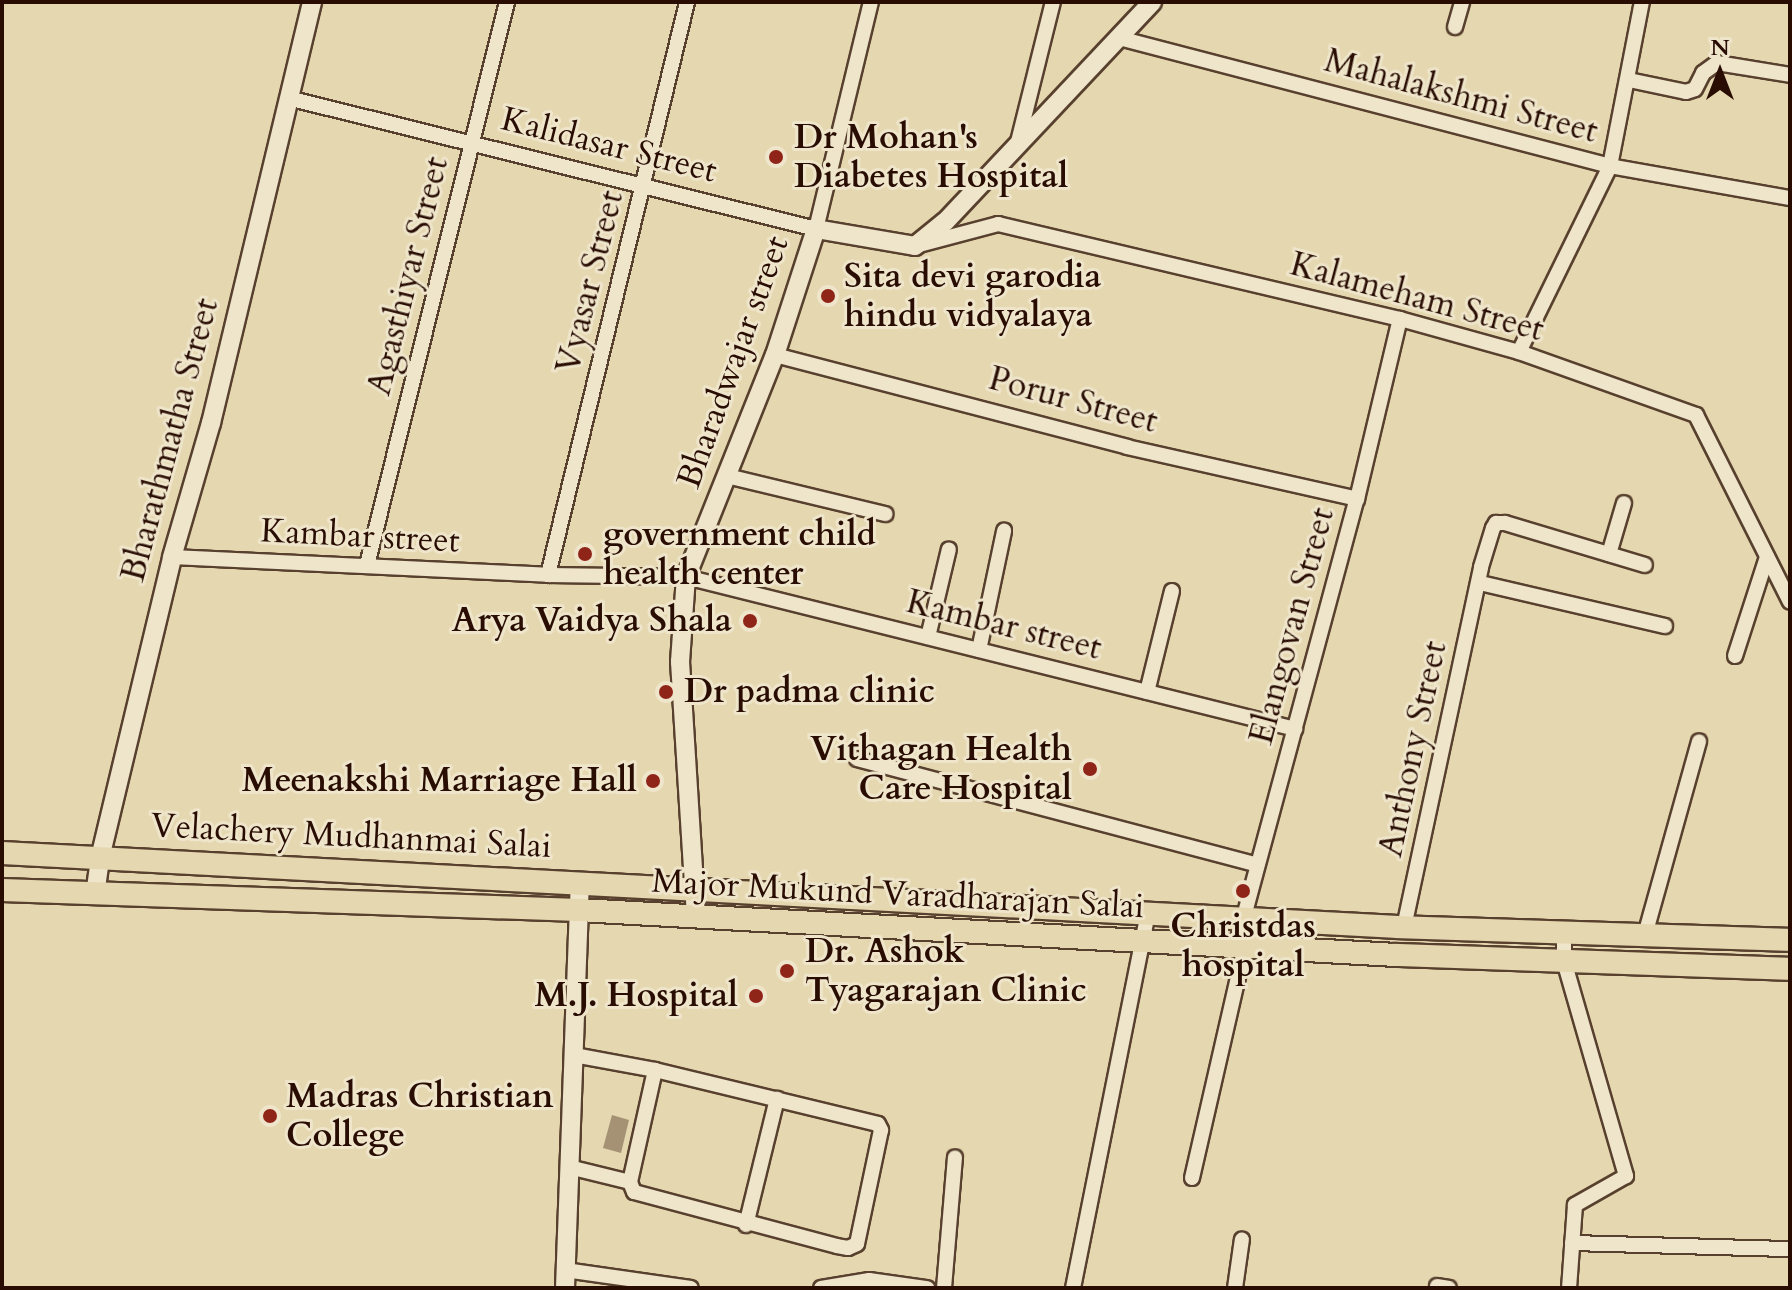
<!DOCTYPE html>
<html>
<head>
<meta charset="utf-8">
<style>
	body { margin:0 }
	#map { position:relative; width:1792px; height:1290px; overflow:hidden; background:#e5d7af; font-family:Cardo,serif }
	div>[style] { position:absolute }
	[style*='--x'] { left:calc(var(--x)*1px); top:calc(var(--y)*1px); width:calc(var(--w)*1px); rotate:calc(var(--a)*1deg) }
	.water>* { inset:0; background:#a59275 }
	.roads { filter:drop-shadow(2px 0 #58402e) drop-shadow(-2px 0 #58402e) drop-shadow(0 2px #58402e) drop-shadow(0 -2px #58402e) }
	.minor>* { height:14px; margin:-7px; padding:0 7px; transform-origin:7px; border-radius:7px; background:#eee5cb }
	.tertiary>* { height:18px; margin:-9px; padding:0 9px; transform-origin:9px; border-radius:9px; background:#eee5cb }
	.primary>* { height:22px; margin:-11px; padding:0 11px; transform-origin:11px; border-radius:11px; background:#e5d7af }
	.dots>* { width:22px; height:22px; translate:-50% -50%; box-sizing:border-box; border:4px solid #eee5cb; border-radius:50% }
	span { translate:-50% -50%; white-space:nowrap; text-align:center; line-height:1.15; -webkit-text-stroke:6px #eee5cb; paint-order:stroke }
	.street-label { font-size:34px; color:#290d03 }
	.poi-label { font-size:34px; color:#290d03; font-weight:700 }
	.left { translate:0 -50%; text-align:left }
	.right { translate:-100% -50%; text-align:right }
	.frame { position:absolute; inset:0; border:4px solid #290d03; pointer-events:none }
	.north { position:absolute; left:1680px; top:32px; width:80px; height:80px; -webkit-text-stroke:6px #eee5cb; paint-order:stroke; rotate:0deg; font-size:22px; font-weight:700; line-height:32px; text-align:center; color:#290d03 }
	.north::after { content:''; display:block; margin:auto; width:28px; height:36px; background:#290d03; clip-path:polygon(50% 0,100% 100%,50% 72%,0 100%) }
</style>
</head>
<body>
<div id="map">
	<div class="water">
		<i style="clip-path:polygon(612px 1115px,629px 1120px,621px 1153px,603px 1148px)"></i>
	</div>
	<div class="roads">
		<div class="minor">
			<i style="--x:1455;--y:27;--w:26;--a:-74"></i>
			<i style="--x:1119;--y:38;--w:507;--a:14.61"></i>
			<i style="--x:1610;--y:166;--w:183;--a:10.1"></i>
			<i style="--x:1629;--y:80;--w:58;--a:11.9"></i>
			<i style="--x:1686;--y:92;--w:9;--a:-18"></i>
			<i style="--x:1695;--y:89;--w:18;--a:-63"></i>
			<i style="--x:1703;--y:73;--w:17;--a:-36"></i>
			<i style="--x:1717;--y:63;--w:74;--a:9.3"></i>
			<i style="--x:288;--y:98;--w:544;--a:13.93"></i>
			<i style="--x:816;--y:229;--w:234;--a:-76.4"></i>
			<i style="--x:1018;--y:142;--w:144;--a:-76"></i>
			<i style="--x:919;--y:245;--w:82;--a:-14.9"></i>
			<i style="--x:998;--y:224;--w:413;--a:13.3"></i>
			<i style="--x:1400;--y:319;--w:123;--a:15.5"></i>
			<i style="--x:1519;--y:352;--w:188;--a:19.6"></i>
			<i style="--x:1696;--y:415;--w:209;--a:63.3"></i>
			<i style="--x:1519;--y:352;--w:207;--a:-63.9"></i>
			<i style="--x:1610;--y:166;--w:167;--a:-79"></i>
			<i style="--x:775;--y:355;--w:364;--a:14.6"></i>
			<i style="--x:1127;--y:447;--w:236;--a:12.7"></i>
			<i style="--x:727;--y:476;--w:163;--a:13.5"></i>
			<i style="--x:1609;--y:554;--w:53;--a:-73.6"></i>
			<i style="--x:172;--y:557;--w:376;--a:2.7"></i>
			<i style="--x:548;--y:575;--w:138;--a:0.8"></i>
			<i style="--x:686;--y:577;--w:628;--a:14.01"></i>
			<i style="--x:367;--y:565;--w:580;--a:-76.04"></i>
			<i style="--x:548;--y:575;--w:590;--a:-76.36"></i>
			<i style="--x:1480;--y:583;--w:190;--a:13.1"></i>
			<i style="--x:928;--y:637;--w:90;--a:-76.6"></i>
			<i style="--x:979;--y:650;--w:122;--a:-78.1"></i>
			<i style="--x:1735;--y:656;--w:104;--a:-72.1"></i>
			<i style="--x:1147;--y:692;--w:104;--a:-76.1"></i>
			<i style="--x:857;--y:759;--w:414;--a:14.8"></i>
			<i style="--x:1404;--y:927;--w:368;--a:-77.9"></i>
			<i style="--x:1481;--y:567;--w:41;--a:-72.9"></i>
			<i style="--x:1493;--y:528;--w:6;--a:-59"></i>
			<i style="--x:1496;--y:523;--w:9;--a:0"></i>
			<i style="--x:1505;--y:523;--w:146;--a:16.7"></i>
			<i style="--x:1564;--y:932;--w:29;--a:90"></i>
			<i style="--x:1564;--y:961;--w:224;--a:73.9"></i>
			<i style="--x:1626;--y:1176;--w:59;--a:150.4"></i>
			<i style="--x:1575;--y:1205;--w:83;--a:94.1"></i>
			<i style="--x:1645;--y:935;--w:201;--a:-74.4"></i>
			<i style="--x:1236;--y:946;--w:463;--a:-74.9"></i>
			<i style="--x:1357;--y:499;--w:185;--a:-76.6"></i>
			<i style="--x:574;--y:1055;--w:82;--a:10.5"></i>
			<i style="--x:655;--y:1070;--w:229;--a:13.6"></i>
			<i style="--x:878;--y:1124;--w:7;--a:63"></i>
			<i style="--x:881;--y:1130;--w:116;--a:101.9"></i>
			<i style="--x:857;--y:1244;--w:10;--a:156"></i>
			<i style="--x:848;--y:1248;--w:11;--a:-170"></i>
			<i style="--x:837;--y:1246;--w:210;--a:-165.1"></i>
			<i style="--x:634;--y:1192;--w:11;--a:-112"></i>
			<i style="--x:630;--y:1182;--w:115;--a:-77.4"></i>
			<i style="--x:569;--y:1167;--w:63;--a:13.8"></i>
			<i style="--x:1192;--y:1178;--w:237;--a:-77.1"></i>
			<i style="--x:746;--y:1225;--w:130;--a:-76.2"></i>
			<i style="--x:1572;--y:1243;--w:218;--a:1.6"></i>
			<i style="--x:565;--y:1270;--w:127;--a:8.1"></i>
			<i style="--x:1437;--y:1286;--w:12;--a:9"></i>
			<i style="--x:821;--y:1288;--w:49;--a:-9.5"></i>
			<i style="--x:869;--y:1280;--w:59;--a:7.9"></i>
			<i style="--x:944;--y:1288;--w:131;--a:-85.2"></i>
			<i style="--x:1073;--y:1288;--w:382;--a:-78.7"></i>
			<i style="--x:1235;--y:1288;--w:49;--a:-81.9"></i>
		</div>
		<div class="tertiary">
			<i style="--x:95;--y:895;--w:37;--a:-82"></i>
			<i style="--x:100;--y:858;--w:309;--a:-76.5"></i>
			<i style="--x:172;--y:557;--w:140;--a:-73.8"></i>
			<i style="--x:211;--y:423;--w:433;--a:-76.5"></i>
			<i style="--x:696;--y:916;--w:255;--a:-93.6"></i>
			<i style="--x:680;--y:662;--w:85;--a:-86"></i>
			<i style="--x:686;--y:577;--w:239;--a:-68.2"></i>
			<i style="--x:775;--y:355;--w:133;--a:-72"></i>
			<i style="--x:816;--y:229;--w:100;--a:9.7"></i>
			<i style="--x:915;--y:246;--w:38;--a:-39"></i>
			<i style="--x:945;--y:222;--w:302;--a:-46.7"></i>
			<i style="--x:565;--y:1288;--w:406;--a:-87.9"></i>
		</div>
		<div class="primary">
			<i style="--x:2;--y:853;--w:1398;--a:3.03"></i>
			<i style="--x:1398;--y:927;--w:392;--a:1.9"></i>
			<i style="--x:2;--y:890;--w:577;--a:1.99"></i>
			<i style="--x:579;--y:910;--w:818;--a:3.15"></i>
			<i style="--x:1396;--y:955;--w:394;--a:2"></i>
		</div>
	</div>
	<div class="dots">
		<i style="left:776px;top:157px;background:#8f2418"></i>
		<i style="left:828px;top:296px;background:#8f2418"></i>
		<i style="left:585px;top:554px;background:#8f2418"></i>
		<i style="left:750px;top:621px;background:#8f2418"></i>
		<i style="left:666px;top:692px;background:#8f2418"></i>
		<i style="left:1090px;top:769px;background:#8f2418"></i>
		<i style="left:653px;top:781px;background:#8f2418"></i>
		<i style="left:1243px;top:891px;background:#8f2418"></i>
		<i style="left:787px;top:971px;background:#8f2418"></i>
		<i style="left:756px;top:996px;background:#8f2418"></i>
		<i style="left:270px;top:1116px;background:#8f2418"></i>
	</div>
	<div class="street-label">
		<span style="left:1461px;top:96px;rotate:15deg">Mahalakshmi Street</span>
		<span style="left:609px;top:145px;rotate:14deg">Kalidasar Street</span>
		<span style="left:408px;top:276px;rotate:-76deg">Agasthiyar Street</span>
		<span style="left:590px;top:282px;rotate:-76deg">Vyasar Street</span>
		<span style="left:1417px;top:297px;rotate:15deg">Kalameham Street</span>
		<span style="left:733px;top:362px;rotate:-70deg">Bharadwajar street</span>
		<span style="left:1073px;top:400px;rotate:15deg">Porur Street</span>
		<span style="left:170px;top:440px;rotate:-75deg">Bharathmatha Street</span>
		<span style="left:360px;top:536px;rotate:3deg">Kambar street</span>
		<span style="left:1004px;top:625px;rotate:14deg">Kambar street</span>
		<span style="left:1292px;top:626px;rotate:-75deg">Elangovan Street</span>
		<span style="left:1413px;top:749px;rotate:-78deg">Anthony Street</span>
		<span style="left:351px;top:836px;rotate:3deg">Velachery Mudhanmai Salai</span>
		<span style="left:898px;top:894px;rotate:3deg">Major Mukund Varadharajan Salai</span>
	</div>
	<div class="poi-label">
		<span class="left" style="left:794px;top:157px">Dr Mohan's<br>Diabetes Hospital</span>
		<span class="left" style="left:844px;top:296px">Sita devi garodia<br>hindu vidyalaya</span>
		<span class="left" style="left:603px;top:554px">government child<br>health center</span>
		<span class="right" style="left:732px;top:621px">Arya Vaidya Shala</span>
		<span class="left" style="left:684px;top:692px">Dr padma clinic</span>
		<span class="right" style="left:1072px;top:769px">Vithagan Health<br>Care Hospital</span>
		<span class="right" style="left:637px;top:781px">Meenakshi Marriage Hall</span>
		<span style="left:1243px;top:946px">Christdas<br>hospital</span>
		<span class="left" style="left:805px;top:971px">Dr. Ashok<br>Tyagarajan Clinic</span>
		<span class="right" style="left:738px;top:996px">M.J. Hospital</span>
		<span class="left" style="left:286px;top:1116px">Madras Christian<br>College</span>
	</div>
	<div class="frame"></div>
	<div class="north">N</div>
</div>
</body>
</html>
